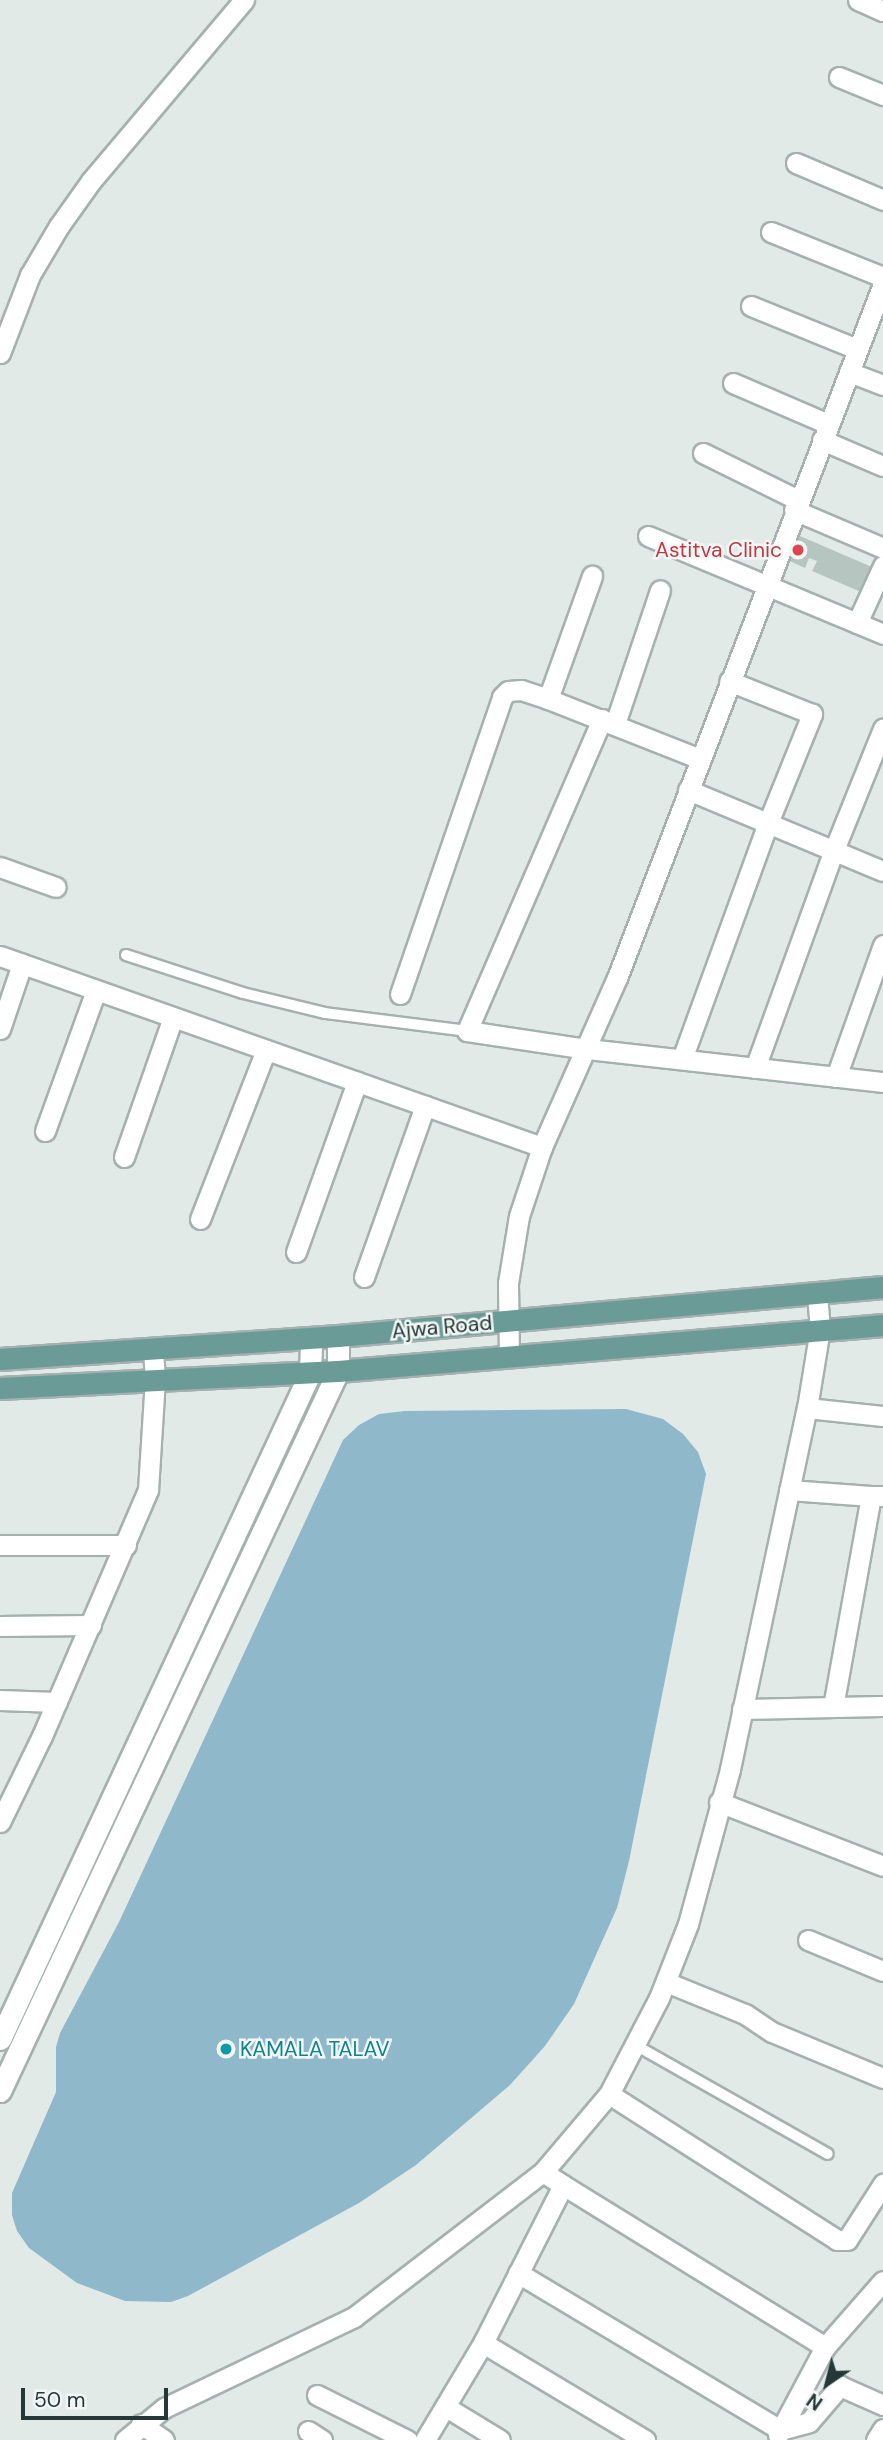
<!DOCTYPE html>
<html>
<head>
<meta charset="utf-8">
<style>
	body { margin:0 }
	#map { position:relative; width:883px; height:2440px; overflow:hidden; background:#e2eae8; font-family:"DM Sans",sans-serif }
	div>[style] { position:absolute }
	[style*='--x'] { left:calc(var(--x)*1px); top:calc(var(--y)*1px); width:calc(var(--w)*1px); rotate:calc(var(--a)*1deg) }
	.water>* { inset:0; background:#8fb8ca }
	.building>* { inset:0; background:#b7c5c1 }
	.roads { filter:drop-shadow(2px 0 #a5b1af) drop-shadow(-2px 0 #a5b1af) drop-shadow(0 2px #a5b1af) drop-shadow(0 -2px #a5b1af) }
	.lane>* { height:10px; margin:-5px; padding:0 5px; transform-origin:5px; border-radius:5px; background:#fff }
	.street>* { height:19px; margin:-9.5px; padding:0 9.5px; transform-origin:9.5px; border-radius:9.5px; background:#fff }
	.secondary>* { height:21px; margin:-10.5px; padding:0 10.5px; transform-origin:10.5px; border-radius:10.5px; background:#fff }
	.primary>* { height:21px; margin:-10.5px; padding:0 10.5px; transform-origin:10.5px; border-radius:10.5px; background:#6a9b96 }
	.dots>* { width:19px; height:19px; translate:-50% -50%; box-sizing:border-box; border:4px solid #f2f7f5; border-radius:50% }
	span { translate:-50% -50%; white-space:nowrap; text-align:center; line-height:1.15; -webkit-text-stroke:5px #f2f7f5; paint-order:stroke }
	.health-label { font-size:21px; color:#be3a42 }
	.right { translate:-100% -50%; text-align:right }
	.street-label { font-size:21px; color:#243937 }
	.culture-label { font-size:21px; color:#0d838f }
	.left { translate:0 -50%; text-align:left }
	.north { position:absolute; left:792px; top:2349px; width:70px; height:70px; -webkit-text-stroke:5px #f2f7f5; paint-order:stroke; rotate:215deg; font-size:19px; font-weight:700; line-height:28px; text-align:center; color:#243937 }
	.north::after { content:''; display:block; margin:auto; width:24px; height:32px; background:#243937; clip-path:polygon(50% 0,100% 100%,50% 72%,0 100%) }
	.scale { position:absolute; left:21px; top:2388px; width:147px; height:32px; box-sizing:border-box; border:4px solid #243937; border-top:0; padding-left:9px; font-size:21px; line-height:24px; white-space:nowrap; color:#243937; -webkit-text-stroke:5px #f2f7f5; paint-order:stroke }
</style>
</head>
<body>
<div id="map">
	<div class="water">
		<i style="clip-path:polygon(626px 1409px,663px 1419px,683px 1434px,698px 1452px,706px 1474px,629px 1861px,617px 1908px,574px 2004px,545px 2046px,510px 2085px,416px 2165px,359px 2203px,188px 2296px,171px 2302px,125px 2301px,77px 2283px,29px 2248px,17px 2231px,12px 2215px,12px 2193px,56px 2092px,56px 2047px,60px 2033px,119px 1922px,343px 1440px,359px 1425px,379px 1414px,405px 1411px)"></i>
	</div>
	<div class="building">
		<i style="clip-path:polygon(793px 533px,872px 567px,861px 592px,812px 571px,817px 561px,809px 558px,805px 568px,783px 558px)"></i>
	</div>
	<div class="roads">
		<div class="lane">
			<i style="--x:126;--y:955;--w:123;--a:18"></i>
			<i style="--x:243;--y:993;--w:84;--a:13.7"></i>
			<i style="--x:325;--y:1013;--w:143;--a:7.2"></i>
			<i style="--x:637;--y:2046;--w:219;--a:29.5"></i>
		</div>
		<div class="street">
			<i style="--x:858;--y:0;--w:27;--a:24"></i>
			<i style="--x:839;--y:77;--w:48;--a:22.2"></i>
			<i style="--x:796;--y:163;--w:95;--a:23"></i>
			<i style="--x:771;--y:232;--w:121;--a:21.9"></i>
			<i style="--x:751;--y:306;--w:114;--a:22.1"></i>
			<i style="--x:0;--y:353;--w:84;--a:-69"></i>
			<i style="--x:30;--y:275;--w:57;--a:-59.4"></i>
			<i style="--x:59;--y:226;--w:55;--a:-54.6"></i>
			<i style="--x:91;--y:181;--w:237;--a:-49.8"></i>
			<i style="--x:849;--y:372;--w:36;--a:21"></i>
			<i style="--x:733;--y:383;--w:103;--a:23.3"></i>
			<i style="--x:822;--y:440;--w:66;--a:23.1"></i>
			<i style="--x:703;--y:453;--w:106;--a:26.3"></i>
			<i style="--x:794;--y:510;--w:97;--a:23.1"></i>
			<i style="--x:648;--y:536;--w:255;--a:22.6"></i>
			<i style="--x:857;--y:623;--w:63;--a:-65.5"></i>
			<i style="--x:548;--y:699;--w:131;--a:-70.3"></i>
			<i style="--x:602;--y:719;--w:340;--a:113.4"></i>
			<i style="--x:467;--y:1031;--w:122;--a:8.5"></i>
			<i style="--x:588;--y:1049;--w:297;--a:6.4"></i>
			<i style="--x:615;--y:724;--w:141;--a:-71.4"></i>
			<i style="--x:688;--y:790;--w:211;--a:22.6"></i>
			<i style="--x:0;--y:867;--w:59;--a:19.7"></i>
			<i style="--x:0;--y:956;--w:575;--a:19.41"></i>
			<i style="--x:400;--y:994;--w:314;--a:-71"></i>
			<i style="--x:502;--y:697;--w:8;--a:-45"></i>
			<i style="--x:508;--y:691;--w:13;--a:-4"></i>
			<i style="--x:521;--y:690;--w:28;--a:18"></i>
			<i style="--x:548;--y:699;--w:163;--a:21.5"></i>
			<i style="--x:0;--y:1029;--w:69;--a:-71.3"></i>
			<i style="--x:682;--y:1059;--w:251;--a:-70"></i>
			<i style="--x:768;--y:823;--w:118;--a:-68"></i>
			<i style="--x:812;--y:714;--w:89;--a:-158.3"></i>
			<i style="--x:755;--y:1068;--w:232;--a:-70.1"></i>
			<i style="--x:834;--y:850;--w:131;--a:-68"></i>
			<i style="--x:836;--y:1077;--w:140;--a:-70.4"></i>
			<i style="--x:45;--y:1131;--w:150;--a:-70.1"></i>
			<i style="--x:124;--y:1157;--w:148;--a:-70.7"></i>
			<i style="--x:200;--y:1219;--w:181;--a:-68.7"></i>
			<i style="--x:296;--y:1252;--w:181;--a:-70.3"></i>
			<i style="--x:364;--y:1277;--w:182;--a:-70.4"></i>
			<i style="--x:509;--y:1356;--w:73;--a:-90.8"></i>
			<i style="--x:508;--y:1283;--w:68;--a:-80.7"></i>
			<i style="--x:519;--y:1216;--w:73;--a:-71.6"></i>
			<i style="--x:542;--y:1147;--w:185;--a:-66.1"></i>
			<i style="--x:617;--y:978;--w:743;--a:-69.03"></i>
			<i style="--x:807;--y:1408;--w:76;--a:6"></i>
			<i style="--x:789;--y:1490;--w:82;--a:4.2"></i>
			<i style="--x:0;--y:1545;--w:126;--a:0"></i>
			<i style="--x:0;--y:1626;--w:91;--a:-0.6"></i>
			<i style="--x:0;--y:1700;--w:57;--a:2"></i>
			<i style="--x:833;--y:1707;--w:214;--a:-79.8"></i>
			<i style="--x:871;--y:1496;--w:12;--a:0"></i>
			<i style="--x:742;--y:1709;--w:141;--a:-1.2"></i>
			<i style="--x:719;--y:1802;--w:176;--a:21.3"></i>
			<i style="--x:0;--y:1822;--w:96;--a:-64"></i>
			<i style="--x:42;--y:1736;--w:268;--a:-66.7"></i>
			<i style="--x:148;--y:1490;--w:111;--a:-86.4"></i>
			<i style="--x:155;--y:1379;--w:30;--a:-94"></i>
			<i style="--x:808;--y:1940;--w:81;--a:22.5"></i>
			<i style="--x:666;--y:1982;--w:85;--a:22.1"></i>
			<i style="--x:745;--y:2014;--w:32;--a:34"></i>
			<i style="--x:772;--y:2032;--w:120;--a:22.5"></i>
			<i style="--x:609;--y:2094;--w:271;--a:32.6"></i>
			<i style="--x:837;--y:2240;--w:10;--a:0"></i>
			<i style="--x:847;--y:2240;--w:67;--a:-57.3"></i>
			<i style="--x:563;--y:2185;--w:308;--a:31.7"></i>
			<i style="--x:518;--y:2273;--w:305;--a:30.9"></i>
			<i style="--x:780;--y:2430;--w:30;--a:-15"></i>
			<i style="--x:809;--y:2422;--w:48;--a:-49.3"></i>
			<i style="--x:840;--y:2386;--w:47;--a:23.8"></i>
			<i style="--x:483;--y:2343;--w:189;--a:30.9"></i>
			<i style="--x:317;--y:2395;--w:101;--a:26.6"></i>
			<i style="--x:446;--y:2407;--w:63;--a:31.4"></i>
			<i style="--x:141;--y:2424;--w:28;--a:35"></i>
			<i style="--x:308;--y:2431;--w:17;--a:33"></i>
			<i style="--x:778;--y:2435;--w:100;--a:-61.9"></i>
			<i style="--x:825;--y:2347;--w:88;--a:-48.7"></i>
			<i style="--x:125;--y:2440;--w:50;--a:-39.4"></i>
			<i style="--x:164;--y:2408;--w:211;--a:-25.6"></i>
			<i style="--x:354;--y:2317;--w:238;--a:-37.5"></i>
			<i style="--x:543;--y:2172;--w:102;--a:-49.8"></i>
			<i style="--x:609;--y:2094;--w:108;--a:-62.5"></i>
			<i style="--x:659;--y:1998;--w:79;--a:-68.6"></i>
			<i style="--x:688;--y:1924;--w:161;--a:-74.8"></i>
			<i style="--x:730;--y:1769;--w:369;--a:-78"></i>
			<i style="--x:807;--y:1408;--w:80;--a:-80.7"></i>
			<i style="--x:820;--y:1329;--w:35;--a:-95"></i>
			<i style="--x:425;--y:2440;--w:113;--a:-59.1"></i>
			<i style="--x:483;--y:2343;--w:177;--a:-63.1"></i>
			<i style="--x:563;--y:2185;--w:24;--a:-147"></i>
			<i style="--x:876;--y:2440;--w:13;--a:-58"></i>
		</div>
		<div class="secondary">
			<i style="--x:0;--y:2039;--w:735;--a:-65.04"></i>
			<i style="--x:310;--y:1373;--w:35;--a:-88"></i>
			<i style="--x:0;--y:2091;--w:795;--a:-64.85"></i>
			<i style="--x:338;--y:1371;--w:35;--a:-90"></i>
		</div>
		<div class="primary">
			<i style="--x:0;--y:1359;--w:339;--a:-3.9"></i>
			<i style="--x:338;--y:1336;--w:547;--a:-5.14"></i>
			<i style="--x:0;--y:1388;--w:338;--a:-2.9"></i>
			<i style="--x:338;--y:1371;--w:547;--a:-4.82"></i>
		</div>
	</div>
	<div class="dots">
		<i style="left:798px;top:550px;background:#e0444e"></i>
		<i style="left:226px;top:2049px;background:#0f9aa8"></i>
	</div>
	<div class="health-label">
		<span class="right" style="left:782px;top:550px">Astitva Clinic</span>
	</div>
	<div class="street-label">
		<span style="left:442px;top:1327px;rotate:-5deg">Ajwa Road</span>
	</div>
	<div class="culture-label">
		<span class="left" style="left:240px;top:2049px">KAMALA TALAV</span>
	</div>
	<div class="north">N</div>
	<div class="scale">50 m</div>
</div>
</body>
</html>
